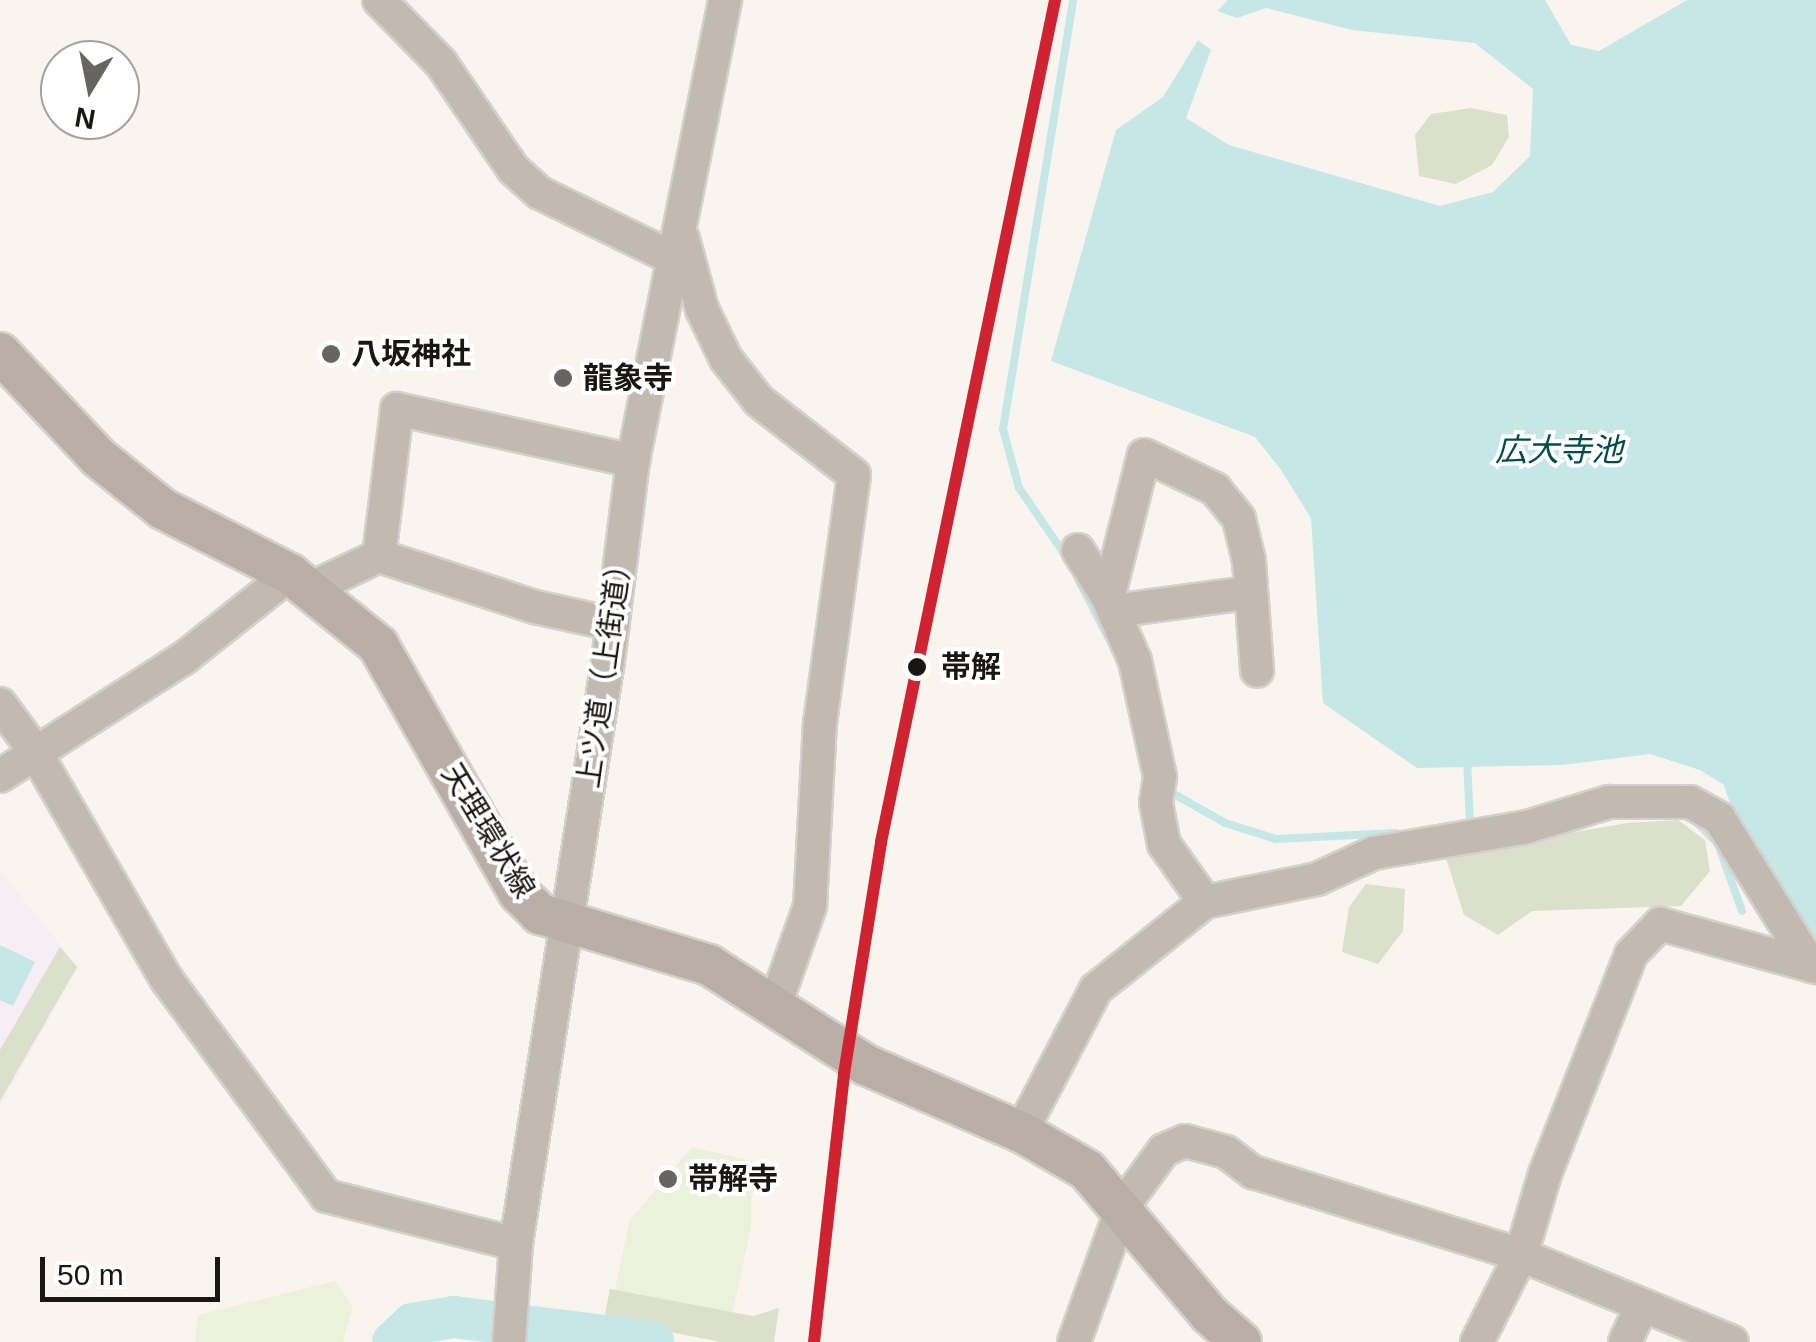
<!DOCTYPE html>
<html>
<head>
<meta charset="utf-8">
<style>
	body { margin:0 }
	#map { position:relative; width:1816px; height:1342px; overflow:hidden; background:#f9f5ee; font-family:Helvetica,"Noto Sans JP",sans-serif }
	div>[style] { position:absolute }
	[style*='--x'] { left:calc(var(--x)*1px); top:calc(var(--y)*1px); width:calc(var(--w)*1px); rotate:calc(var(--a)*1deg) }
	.education>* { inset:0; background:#f7edf5 }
	.green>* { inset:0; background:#ebf1db }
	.forest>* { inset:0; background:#dae0c9 }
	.water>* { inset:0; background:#c5e7e6 }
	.stream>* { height:8px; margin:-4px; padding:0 4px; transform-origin:4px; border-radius:4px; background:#c5e7e6 }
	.river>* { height:42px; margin:-21px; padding:0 21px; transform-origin:21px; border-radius:21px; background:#c5e7e6 }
	.roads { filter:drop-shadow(2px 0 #d4d1cc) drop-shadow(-2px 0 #d4d1cc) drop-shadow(0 2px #d4d1cc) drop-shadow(0 -2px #d4d1cc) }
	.minor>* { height:32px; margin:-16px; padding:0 16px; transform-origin:16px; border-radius:16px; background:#c2b9b1 }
	.major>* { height:40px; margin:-20px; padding:0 20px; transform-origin:20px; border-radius:20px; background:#b9afa6 }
	.rail-1>* { height:12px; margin:-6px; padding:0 6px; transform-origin:6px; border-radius:6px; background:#d02332 }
	.dots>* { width:28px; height:28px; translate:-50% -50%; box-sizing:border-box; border:5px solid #fff; border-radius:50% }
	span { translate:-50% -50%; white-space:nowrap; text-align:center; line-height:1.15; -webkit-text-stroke:8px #fff; paint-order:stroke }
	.poi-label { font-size:30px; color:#191713; font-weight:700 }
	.left { translate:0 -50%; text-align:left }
	.stop-label { font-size:30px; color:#191713; font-weight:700 }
	.street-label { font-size:30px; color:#191713 }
	.water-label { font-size:32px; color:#004c4f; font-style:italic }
	.north { position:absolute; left:40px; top:40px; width:100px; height:100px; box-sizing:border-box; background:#fff; border:2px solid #a3a2a1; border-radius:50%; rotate:190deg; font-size:28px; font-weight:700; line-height:40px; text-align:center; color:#191713 }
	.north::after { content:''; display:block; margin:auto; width:35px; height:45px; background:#676560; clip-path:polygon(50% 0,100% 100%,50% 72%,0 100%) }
	.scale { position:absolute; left:40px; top:1257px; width:180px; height:45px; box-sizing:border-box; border:5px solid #191713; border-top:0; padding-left:12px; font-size:30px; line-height:35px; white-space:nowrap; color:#191713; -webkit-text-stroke:8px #fff; paint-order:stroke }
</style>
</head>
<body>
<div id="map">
	<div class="education">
		<i style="clip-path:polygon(0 870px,78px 967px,0 1107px)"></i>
	</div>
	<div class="green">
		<i style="clip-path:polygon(692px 1147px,752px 1161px,751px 1227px,732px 1316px,614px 1294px,630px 1220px)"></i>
		<i style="clip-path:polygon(335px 1281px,353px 1307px,343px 1342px,195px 1342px,198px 1315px)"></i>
	</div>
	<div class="forest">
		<i style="clip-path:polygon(1471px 108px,1507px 115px,1509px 137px,1492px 165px,1456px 184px,1419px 176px,1415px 135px,1431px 114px)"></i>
		<i style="clip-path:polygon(1678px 820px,1705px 840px,1710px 871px,1681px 906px,1532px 911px,1498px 935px,1464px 915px,1445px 855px,1627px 823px)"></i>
		<i style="clip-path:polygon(1366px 884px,1405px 889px,1403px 931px,1378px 964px,1342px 952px,1349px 907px)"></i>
		<i style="clip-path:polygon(60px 947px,77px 967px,0 1101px,0 1050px)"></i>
		<i style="clip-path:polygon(610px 1289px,753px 1316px,779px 1308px,774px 1342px,721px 1342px,604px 1319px)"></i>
	</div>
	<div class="water">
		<i style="clip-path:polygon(1228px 0,1545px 0,1571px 45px,1599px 51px,1687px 0,1816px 0,1816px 943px,1742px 840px,1724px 785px,1700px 770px,1650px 754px,1562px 765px,1417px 768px,1323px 703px,1311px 518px,1281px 470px,1255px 437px,1051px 361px,1116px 130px,1163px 97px,1198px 40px,1211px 50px,1186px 118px,1229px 145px,1440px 206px,1493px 192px,1530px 156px,1533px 89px,1475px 43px,1352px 30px,1266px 8px,1237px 18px,1217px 11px)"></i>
		<i style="clip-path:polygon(0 945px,35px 962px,13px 1006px,0 1000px)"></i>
	</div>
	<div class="stream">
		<i style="--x:1067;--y:558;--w:85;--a:-124.4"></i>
		<i style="--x:1019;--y:488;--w:61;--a:-105.2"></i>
		<i style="--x:1003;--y:429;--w:435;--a:-80.7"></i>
		<i style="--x:1078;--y:579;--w:65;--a:62.7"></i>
		<i style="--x:1167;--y:790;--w:67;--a:29.6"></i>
		<i style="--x:1225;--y:823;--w:53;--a:17.4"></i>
		<i style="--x:1276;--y:839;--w:120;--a:-2.9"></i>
		<i style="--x:1694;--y:820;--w:34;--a:45"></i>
		<i style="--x:1718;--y:844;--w:71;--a:70.3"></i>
		<i style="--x:1465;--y:825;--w:5;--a:0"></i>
		<i style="--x:1470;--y:825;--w:65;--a:-92.6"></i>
	</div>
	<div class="river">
		<i style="--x:393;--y:1342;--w:26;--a:-43"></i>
		<i style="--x:412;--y:1324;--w:43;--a:-9.5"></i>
		<i style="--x:454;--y:1317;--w:201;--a:7.2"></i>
	</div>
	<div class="roads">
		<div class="minor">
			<i style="--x:379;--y:0;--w:88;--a:45.5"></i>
			<i style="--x:441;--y:63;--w:128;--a:55.8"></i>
			<i style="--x:513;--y:169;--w:36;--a:42"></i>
			<i style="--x:540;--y:193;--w:153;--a:26.1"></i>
			<i style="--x:683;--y:239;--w:73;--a:74.8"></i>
			<i style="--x:702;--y:309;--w:55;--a:64.4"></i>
			<i style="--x:726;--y:359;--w:53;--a:51.8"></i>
			<i style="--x:759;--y:401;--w:120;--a:37.9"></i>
			<i style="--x:854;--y:475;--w:249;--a:97.8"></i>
			<i style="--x:820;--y:722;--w:184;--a:93.1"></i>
			<i style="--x:810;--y:906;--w:105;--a:109.5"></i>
			<i style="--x:1078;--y:550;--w:57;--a:58"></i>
			<i style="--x:1108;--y:598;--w:69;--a:66.8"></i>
			<i style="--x:1135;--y:661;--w:119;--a:77.8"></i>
			<i style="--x:1160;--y:777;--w:26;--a:99"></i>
			<i style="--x:1156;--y:803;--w:42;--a:79"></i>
			<i style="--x:1164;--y:844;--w:71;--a:54.7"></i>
			<i style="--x:379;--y:556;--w:148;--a:-83"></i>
			<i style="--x:397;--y:409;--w:242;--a:12.4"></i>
			<i style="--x:310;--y:589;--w:76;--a:-25.6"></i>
			<i style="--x:379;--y:556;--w:164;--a:18.1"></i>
			<i style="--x:535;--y:607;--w:80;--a:12.3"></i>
			<i style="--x:1108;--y:598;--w:147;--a:-75.9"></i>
			<i style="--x:1144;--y:455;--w:79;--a:25.6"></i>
			<i style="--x:1215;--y:489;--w:38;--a:51"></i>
			<i style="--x:1239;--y:519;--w:43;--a:76.6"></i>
			<i style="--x:1249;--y:561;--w:110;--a:85.8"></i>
			<i style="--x:1114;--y:611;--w:135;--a:-7.7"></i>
			<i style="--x:0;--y:704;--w:57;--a:53.5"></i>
			<i style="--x:34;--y:750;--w:266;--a:60"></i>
			<i style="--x:167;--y:980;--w:268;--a:53.6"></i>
			<i style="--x:326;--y:1196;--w:196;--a:14.2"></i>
			<i style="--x:0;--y:776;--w:219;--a:-32.7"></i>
			<i style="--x:184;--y:658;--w:135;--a:-38.4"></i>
			<i style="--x:1021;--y:1132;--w:161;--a:-62.3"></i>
			<i style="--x:1096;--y:989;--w:139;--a:-38.6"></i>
			<i style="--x:1205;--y:902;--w:114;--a:-11.6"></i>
			<i style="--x:1317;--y:879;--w:63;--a:-24.5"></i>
			<i style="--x:1374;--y:853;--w:155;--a:-9.6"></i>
			<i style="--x:1527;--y:827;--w:86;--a:-17"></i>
			<i style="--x:1609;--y:802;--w:81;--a:0"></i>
			<i style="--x:1690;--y:802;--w:33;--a:29"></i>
			<i style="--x:1719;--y:818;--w:174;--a:58.1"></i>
			<i style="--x:509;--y:1342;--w:98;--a:-85.9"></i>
			<i style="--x:516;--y:1244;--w:590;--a:-81.03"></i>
			<i style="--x:608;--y:661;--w:202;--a:-82.9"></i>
			<i style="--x:633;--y:461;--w:470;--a:-78.7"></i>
			<i style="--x:1074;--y:1342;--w:145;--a:-70.2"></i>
			<i style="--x:1123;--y:1206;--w:69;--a:-53.8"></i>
			<i style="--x:1164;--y:1150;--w:23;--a:-23"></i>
			<i style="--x:1185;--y:1141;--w:42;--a:15"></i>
			<i style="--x:1226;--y:1152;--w:34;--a:37"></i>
			<i style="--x:1253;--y:1172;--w:281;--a:17.2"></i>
			<i style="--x:1521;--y:1255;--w:228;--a:22.4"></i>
			<i style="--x:1477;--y:1342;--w:97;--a:-63.2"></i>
			<i style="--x:1521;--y:1255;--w:84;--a:-73.5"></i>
			<i style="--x:1545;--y:1174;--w:236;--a:-68.6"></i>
			<i style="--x:1631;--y:954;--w:42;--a:-46"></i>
			<i style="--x:1660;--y:924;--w:162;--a:15.4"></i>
			<i style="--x:1625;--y:1342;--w:40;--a:-65"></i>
		</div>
		<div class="major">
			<i style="--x:0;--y:353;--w:144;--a:46.7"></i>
			<i style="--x:99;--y:458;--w:82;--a:38.6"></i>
			<i style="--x:163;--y:509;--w:143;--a:27.1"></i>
			<i style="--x:290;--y:574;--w:113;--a:38.9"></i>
			<i style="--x:378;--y:645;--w:285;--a:60.4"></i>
			<i style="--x:519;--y:893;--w:30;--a:45"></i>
			<i style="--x:540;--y:914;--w:177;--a:16.8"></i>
			<i style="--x:709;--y:965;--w:186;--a:32.5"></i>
			<i style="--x:866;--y:1065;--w:169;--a:23.4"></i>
			<i style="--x:1021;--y:1132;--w:76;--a:29.9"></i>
			<i style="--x:1087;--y:1170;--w:190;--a:49.7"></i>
			<i style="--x:1210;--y:1315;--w:41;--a:41.1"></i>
		</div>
	</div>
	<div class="rail-1">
		<i style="--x:814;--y:1342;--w:270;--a:-83.6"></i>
		<i style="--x:844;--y:1074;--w:235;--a:-80.9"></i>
		<i style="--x:881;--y:842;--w:860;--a:-78.32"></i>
	</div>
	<div class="dots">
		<i style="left:331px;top:354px;background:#676560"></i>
		<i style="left:563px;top:378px;background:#676560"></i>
		<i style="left:917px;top:667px;background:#191713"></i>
		<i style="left:668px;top:1179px;background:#676560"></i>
	</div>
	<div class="poi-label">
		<span class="left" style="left:351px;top:354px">八坂神社</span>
		<span class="left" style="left:583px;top:378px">龍象寺</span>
		<span class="left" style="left:688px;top:1179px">帯解寺</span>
	</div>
	<div class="stop-label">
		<span class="left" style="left:941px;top:667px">帯解</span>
	</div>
	<div class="street-label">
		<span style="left:605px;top:669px;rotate:-82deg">上ツ道（上街道）</span>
		<span style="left:488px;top:831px;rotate:59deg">天理環状線</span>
	</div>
	<div class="water-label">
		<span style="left:1559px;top:450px">広大寺池</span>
	</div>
	<div class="north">N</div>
	<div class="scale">50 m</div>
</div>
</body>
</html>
